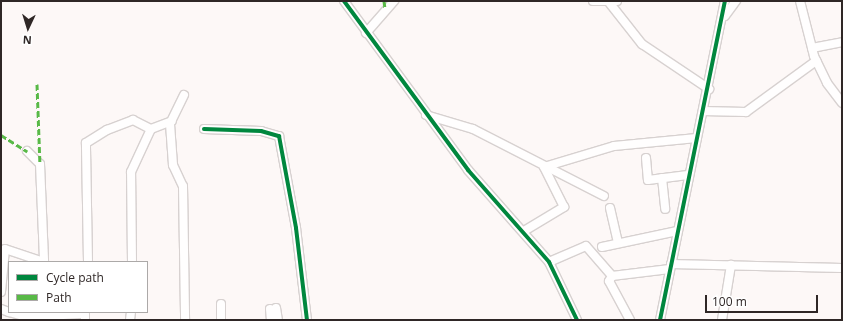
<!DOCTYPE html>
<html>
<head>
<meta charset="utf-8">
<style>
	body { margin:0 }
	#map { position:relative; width:843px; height:321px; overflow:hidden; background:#fdf8f7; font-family:"Open Sans",sans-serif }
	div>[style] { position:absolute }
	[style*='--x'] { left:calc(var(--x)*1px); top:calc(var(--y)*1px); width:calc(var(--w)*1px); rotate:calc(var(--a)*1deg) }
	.roads { filter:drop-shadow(1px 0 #d7d1d0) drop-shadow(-1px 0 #d7d1d0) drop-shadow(0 1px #d7d1d0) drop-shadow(0 -1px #d7d1d0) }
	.street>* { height:8px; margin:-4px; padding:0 4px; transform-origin:4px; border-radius:4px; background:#fffefe }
	.quiet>* { height:3px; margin-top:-1.5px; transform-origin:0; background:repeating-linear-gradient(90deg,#58b947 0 6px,transparent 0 9px) }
	.cycleway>* { height:4px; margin:-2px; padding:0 2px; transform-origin:2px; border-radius:2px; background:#00873e }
	span { translate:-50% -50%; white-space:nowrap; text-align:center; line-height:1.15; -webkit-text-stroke:3px #fff; paint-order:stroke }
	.frame { position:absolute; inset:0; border:2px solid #2f2726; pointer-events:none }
	.legend { position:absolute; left:8px; top:261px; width:140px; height:52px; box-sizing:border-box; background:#fff; border:1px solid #aca9a8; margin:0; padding:5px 7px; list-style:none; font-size:12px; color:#2f2726 }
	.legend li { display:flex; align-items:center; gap:8px; height:20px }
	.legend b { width:20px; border:1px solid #aca9a8 }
	.north { position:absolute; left:8px; top:8px; width:40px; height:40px; -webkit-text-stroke:3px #fff; paint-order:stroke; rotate:184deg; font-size:11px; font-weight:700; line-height:16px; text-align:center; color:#2f2726 }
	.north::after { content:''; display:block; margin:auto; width:14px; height:18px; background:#2f2726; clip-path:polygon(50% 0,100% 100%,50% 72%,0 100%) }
	.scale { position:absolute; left:705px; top:295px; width:113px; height:18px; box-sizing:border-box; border:2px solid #2f2726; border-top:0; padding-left:5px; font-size:12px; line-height:14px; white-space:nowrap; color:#2f2726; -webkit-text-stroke:3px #fff; paint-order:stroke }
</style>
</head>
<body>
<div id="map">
	<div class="roads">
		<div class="street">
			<i style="--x:344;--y:1;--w:210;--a:53.7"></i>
			<i style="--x:468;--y:170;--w:123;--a:48.6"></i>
			<i style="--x:549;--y:262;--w:64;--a:64.2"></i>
			<i style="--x:593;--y:1;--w:24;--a:0"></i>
			<i style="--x:608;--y:1;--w:55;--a:51.7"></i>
			<i style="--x:642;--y:44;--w:81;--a:33.9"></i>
			<i style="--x:800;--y:1;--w:57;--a:75.7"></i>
			<i style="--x:814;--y:56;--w:30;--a:64"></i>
			<i style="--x:827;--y:83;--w:25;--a:53"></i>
			<i style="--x:725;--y:16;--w:19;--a:-54"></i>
			<i style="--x:366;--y:33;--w:43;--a:-48.8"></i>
			<i style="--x:812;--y:48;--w:31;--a:-11"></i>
			<i style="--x:184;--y:95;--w:32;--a:116"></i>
			<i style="--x:170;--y:124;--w:41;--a:85.8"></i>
			<i style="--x:173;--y:165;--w:23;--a:65"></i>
			<i style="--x:183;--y:186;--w:134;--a:89.1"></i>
			<i style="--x:703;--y:111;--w:43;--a:1.3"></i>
			<i style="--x:746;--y:112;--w:87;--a:-36.1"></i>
			<i style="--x:426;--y:115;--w:49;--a:16.6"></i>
			<i style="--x:473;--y:129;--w:147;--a:27.1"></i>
			<i style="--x:204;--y:129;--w:57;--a:2"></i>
			<i style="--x:261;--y:131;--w:19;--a:16"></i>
			<i style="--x:279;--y:136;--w:94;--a:79.5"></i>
			<i style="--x:296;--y:228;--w:93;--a:83.2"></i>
			<i style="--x:27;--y:151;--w:18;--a:45"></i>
			<i style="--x:40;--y:164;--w:97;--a:87.6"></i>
			<i style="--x:646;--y:158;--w:22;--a:85"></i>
			<i style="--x:648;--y:180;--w:40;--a:-7.1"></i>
			<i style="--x:662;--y:178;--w:31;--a:84"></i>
			<i style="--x:610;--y:208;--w:36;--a:77"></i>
			<i style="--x:524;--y:231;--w:47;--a:-31"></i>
			<i style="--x:564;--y:207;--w:45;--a:-116.6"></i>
			<i style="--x:544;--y:167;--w:73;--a:-16.7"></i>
			<i style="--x:614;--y:146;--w:83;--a:-5.5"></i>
			<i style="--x:602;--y:247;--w:77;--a:-12"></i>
			<i style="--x:5;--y:249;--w:41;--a:18.4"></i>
			<i style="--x:88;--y:262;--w:119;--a:-91"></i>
			<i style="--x:86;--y:143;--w:25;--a:-32"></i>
			<i style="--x:107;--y:130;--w:28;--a:-21"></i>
			<i style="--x:133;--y:120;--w:20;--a:27"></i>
			<i style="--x:151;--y:129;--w:22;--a:-21"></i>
			<i style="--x:132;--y:262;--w:90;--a:-90.6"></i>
			<i style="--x:131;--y:172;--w:47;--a:-65.1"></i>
			<i style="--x:549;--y:262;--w:40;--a:-23.4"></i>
			<i style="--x:586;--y:246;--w:40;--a:49"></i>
			<i style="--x:671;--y:264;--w:171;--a:1.3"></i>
			<i style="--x:1;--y:292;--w:43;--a:-84.7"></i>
			<i style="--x:221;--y:304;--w:16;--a:90"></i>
			<i style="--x:276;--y:308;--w:12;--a:81"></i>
			<i style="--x:1;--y:309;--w:9;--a:21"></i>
			<i style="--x:270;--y:309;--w:11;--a:85"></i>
			<i style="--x:9;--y:312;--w:19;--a:16"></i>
			<i style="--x:27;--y:317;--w:54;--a:-3.2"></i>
			<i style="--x:81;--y:314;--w:4;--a:14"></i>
			<i style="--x:85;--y:315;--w:5;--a:90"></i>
			<i style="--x:130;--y:320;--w:8;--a:-83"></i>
			<i style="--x:630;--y:320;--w:44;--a:-118.3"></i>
			<i style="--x:609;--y:281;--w:6;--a:-59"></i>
			<i style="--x:612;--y:276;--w:58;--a:-6.9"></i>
			<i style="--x:660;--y:320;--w:326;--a:-78.5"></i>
			<i style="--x:722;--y:320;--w:56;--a:-80.7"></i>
		</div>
	</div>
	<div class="quiet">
		<i style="--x:384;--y:1;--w:7;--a:82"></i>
		<i style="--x:37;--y:84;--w:80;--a:87.9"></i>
		<i style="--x:1;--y:135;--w:31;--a:32"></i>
	</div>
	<div class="cycleway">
		<i style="--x:344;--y:1;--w:210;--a:53.7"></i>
		<i style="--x:468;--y:170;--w:123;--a:48.6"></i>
		<i style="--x:549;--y:262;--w:64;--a:64.2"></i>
		<i style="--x:204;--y:129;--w:57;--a:2"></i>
		<i style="--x:261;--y:131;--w:19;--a:16"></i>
		<i style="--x:279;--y:136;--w:94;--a:79.5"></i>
		<i style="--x:296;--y:228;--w:93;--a:83.2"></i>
		<i style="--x:660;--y:320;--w:326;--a:-78.5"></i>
	</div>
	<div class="frame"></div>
	<ul class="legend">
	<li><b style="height:5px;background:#00873e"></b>Cycle path</li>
	<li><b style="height:5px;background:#58b947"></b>Path</li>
	</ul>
	<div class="north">N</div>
	<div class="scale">100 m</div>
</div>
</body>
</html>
